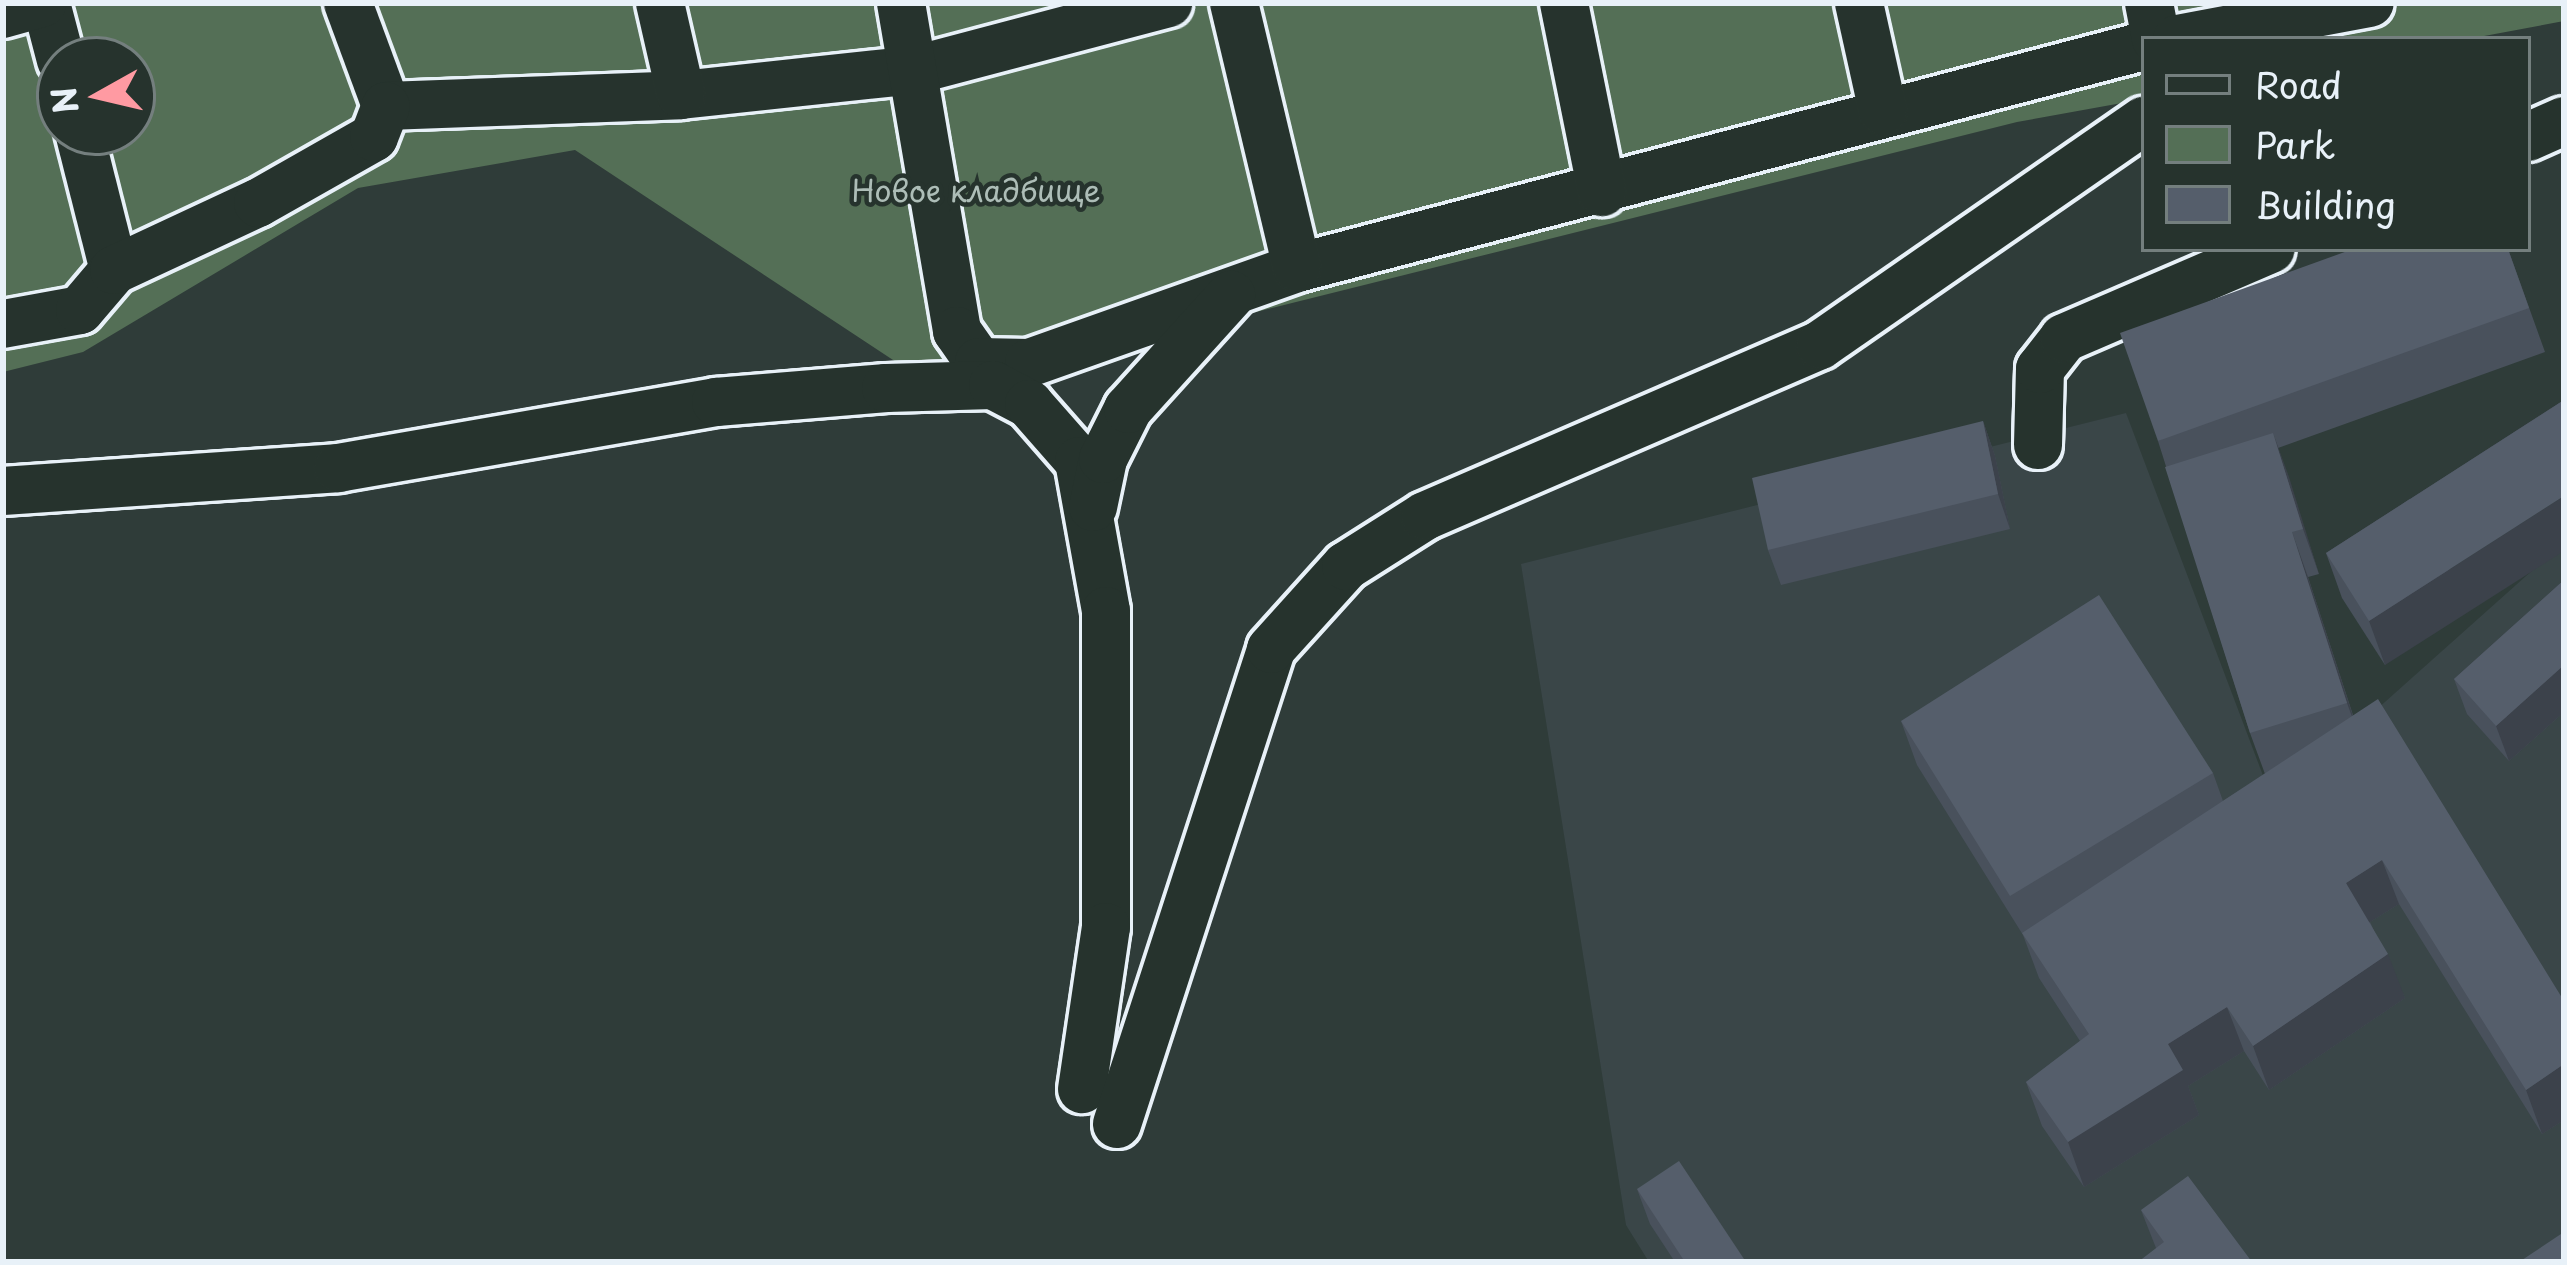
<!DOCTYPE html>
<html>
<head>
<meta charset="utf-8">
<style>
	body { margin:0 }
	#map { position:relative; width:2567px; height:1265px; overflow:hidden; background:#2f3c39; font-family:"Playpen Sans",sans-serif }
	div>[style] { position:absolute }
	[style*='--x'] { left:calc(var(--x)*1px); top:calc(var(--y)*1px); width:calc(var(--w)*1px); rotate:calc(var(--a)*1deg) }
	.built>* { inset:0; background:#3a4648 }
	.green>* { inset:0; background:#546f56 }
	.roads { filter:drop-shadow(3px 0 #e8f1f8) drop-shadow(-3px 0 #e8f1f8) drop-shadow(0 3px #e8f1f8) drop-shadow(0 -3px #e8f1f8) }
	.minor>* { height:48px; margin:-24px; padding:0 24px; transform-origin:24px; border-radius:24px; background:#26332d }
	.wall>* { inset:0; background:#49515c }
	.shaded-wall>* { inset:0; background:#3c424b }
	.building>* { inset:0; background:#555e6b }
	span { translate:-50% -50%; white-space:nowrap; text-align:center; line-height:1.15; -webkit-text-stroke:9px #26332d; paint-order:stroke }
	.park-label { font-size:30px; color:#adbdb7 }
	.frame { position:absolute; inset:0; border:6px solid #e8f1f8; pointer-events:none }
	.legend { position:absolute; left:2141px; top:36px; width:390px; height:216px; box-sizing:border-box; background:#26332d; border:3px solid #747f7e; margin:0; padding:15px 21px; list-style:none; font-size:36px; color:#e8f1f8 }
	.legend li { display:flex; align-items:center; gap:24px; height:60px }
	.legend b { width:60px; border:3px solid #747f7e }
	.north { position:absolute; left:36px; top:36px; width:120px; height:120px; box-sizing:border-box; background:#26332d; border:3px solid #747f7e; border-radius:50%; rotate:262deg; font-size:33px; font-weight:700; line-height:48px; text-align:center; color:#e8f1f8 }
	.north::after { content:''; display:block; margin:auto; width:42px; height:54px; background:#ff9aa2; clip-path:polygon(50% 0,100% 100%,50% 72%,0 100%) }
</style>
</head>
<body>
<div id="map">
	<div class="built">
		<i style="clip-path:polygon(2126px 413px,2273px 802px,2564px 542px,2564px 1262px,1649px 1262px,1626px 1225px,1521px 564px)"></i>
	</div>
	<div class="green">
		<i style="clip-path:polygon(evenodd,3px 3px,2564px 3px,2564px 21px,2468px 39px,2144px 39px,2144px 99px,2017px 122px,940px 391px,575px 150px,358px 188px,83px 352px,3px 372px,3px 3px,60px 60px,132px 60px,132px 132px,60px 132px,60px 60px)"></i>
	</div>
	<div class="roads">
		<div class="minor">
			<i style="--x:46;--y:3;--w:59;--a:75.3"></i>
			<i style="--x:348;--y:3;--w:110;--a:69.7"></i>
			<i style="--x:386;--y:106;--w:295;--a:-2.1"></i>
			<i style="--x:681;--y:95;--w:235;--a:-6.1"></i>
			<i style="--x:915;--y:70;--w:262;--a:-14.8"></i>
			<i style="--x:660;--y:3;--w:94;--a:77.1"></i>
			<i style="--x:901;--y:3;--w:333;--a:80.3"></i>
			<i style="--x:957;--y:331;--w:38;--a:55"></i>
			<i style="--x:979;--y:362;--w:50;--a:1.1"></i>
			<i style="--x:1029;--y:363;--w:284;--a:-19.5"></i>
			<i style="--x:1297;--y:268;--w:876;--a:-14.69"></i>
			<i style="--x:1234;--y:3;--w:272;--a:76.6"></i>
			<i style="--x:1564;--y:3;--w:193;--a:78.6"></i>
			<i style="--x:1859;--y:3;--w:111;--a:77.5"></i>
			<i style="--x:2149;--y:3;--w:37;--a:79"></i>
			<i style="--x:3;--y:14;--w:41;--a:-15.8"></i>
			<i style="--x:2177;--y:39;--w:196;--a:-10.6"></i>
			<i style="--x:79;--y:132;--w:142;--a:75.8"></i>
			<i style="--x:2528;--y:137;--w:39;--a:-24"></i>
			<i style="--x:3;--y:324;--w:78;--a:-10.3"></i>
			<i style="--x:80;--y:310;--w:52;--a:-49.6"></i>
			<i style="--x:114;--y:270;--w:159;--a:-25"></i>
			<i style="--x:258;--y:203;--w:133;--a:-29.6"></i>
			<i style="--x:374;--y:137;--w:33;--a:-69"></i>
			<i style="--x:2038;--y:445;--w:76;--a:-88.5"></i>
			<i style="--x:2040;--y:369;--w:39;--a:-52"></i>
			<i style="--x:2064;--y:338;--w:225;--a:-23.3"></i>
			<i style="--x:3;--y:491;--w:336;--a:-3.9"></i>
			<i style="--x:338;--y:468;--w:384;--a:-9.9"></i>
			<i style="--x:716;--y:402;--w:171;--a:-4.7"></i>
			<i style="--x:886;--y:388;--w:107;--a:-1.6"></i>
			<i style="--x:993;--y:385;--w:41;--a:27.8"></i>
			<i style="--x:1029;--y:404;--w:76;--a:48.7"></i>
			<i style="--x:1079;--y:461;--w:152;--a:79.8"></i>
			<i style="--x:1106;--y:611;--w:316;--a:90"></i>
			<i style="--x:1106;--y:927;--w:164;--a:98.4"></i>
			<i style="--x:1093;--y:507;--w:49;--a:-78.2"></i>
			<i style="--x:1103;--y:459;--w:56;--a:-63.4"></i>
			<i style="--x:1128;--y:409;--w:154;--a:-47.9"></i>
			<i style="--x:1117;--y:1124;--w:499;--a:-72"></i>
			<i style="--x:1271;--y:649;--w:112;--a:-47.9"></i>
			<i style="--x:1346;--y:566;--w:93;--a:-32.3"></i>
			<i style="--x:1425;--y:516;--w:430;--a:-23.4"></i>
			<i style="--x:1820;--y:345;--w:394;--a:-34.7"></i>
		</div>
	</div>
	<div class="wall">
		<i style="clip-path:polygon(2508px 249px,2545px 352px,2278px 448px,2319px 574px,2308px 577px,2353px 715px,2564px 1001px,2564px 1120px,2542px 1134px,2399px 904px,2370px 922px,2405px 998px,2269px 1090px,2244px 1051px,2188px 1086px,2199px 1115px,2084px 1187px,2042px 1126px,2026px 1082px,2080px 1041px,2039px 978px,2023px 935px,1917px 765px,1901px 721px,2213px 773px,2223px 801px,2265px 774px,2250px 733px,2158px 441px)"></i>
		<i style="clip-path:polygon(2564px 400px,2385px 665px,2342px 598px,2326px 553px)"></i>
		<i style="clip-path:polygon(1983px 421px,1995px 456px,2010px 529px,1781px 585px,1768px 550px)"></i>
		<i style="clip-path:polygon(2564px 580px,2564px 712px,2509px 761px,2467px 714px,2454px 679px)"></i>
		<i style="clip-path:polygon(1637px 1189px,1746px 1262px,1675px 1262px,1650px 1224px)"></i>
		<i style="clip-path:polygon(2141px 1210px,2252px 1262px,2156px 1248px)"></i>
	</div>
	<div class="shaded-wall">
		<i style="clip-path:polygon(1983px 421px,1995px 456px,2010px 529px,1998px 494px)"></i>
		<i style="clip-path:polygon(2273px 433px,2289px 477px,2319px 574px,2303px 529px)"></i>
		<i style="clip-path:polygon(2564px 496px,2564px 551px,2385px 665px,2369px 621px)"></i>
		<i style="clip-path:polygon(2292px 532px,2308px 577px,2363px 747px,2347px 703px)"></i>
		<i style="clip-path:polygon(2564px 665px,2564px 712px,2509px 761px,2496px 726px)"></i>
		<i style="clip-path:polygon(2382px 860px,2399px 904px,2362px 927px,2346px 883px)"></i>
		<i style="clip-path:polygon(2388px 954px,2405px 998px,2269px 1090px,2253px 1046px)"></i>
		<i style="clip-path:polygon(2227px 1007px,2244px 1051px,2188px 1086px,2199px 1115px,2084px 1187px,2068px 1142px,2168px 1044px)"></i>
		<i style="clip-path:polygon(2564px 1064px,2564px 1120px,2542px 1134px,2526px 1090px)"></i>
	</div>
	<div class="building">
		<i style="clip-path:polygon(2353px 249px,2508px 249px,2529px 308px,2158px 441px,2120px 333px)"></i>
		<i style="clip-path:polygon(2564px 400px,2564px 496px,2369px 621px,2326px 553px)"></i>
		<i style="clip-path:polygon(1983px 421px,1998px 494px,1768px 550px,1752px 478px)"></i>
		<i style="clip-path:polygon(2273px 433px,2303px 529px,2292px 532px,2347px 703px,2250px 733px,2165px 467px)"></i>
		<i style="clip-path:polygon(2564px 580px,2564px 665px,2496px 726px,2454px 679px)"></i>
		<i style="clip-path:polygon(2099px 595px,2213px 773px,2010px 896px,1901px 721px)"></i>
		<i style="clip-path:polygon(2378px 699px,2564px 1001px,2564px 1064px,2526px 1090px,2382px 860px,2346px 883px,2388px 954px,2253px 1046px,2227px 1007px,2168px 1044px,2183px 1070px,2068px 1142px,2026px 1082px,2089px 1034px,2022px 933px)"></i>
		<i style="clip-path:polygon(1679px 1161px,1746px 1262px,1685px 1262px,1637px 1189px)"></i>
		<i style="clip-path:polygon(2188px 1176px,2252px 1262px,2138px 1262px,2164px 1242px,2141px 1210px)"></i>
		<i style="clip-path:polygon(2564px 1232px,2564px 1262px,2519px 1262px)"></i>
	</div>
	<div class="park-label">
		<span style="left:976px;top:190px">Новое кладбище</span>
	</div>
	<div class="frame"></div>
	<ul class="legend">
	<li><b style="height:15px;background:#26332d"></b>Road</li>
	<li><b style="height:33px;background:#546f56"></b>Park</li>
	<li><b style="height:33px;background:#555e6b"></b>Building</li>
	</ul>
	<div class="north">N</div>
</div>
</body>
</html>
